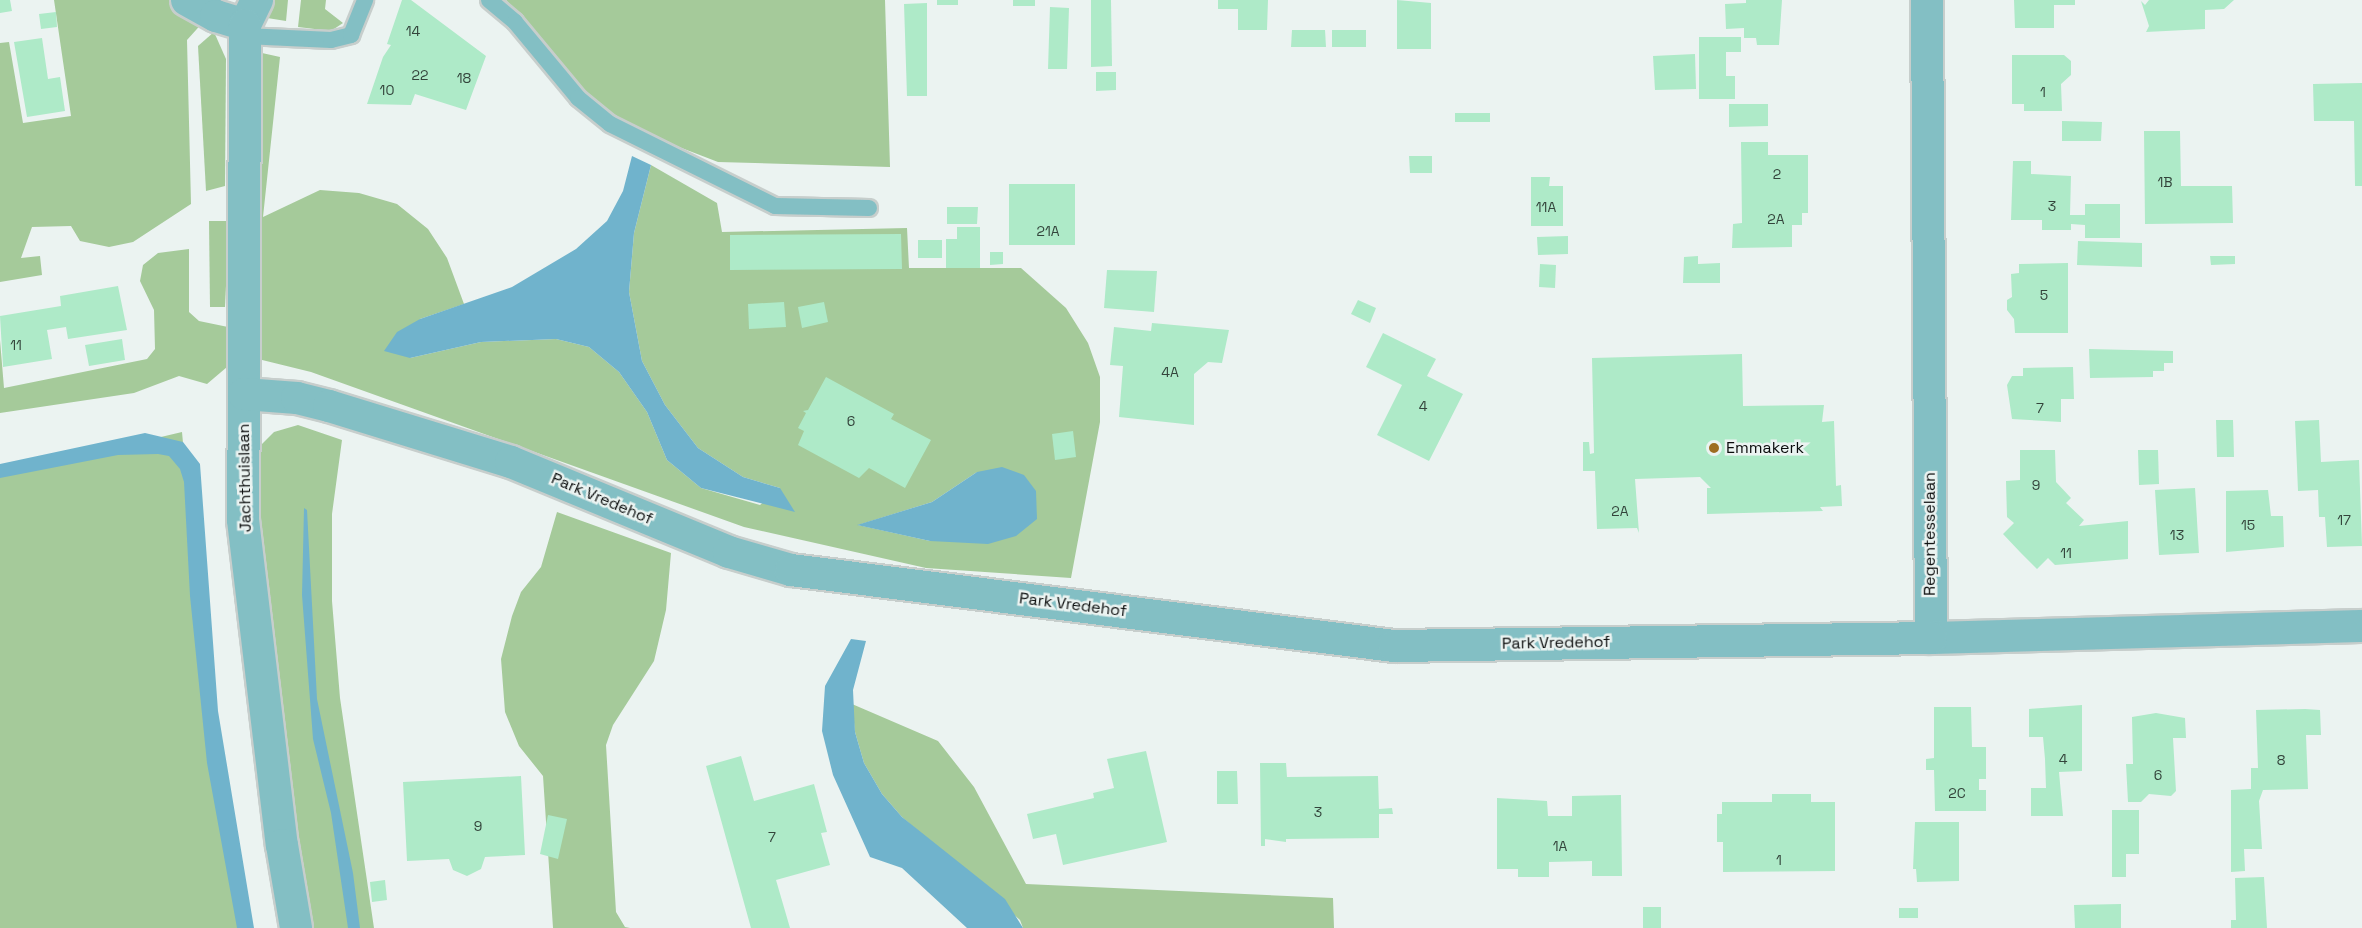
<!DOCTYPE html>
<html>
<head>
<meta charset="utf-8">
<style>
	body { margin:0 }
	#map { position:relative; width:2362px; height:928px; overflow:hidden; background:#ebf3f1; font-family:"Space Grotesk",sans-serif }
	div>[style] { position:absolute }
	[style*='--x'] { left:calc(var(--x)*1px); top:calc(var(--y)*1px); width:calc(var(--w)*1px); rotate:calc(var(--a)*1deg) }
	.green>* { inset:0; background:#a5ca9a }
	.water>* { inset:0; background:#70b3cc }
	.building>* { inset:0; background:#aeeac8 }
	.roads { filter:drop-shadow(2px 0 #c7cecc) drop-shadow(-2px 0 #c7cecc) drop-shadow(0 2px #c7cecc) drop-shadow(0 -2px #c7cecc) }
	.service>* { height:16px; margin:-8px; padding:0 8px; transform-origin:8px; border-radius:8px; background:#83bfc4 }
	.minor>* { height:32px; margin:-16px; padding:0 16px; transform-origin:16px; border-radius:16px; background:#83bfc4 }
	.dots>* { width:16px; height:16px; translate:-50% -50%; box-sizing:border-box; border:3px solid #ebf3f1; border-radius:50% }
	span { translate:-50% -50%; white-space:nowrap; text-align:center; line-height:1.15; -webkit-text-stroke:5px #ebf3f1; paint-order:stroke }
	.number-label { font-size:14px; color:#33443b }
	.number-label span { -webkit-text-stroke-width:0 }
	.poi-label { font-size:16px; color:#0a0c0c }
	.left { translate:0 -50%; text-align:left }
	.street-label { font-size:16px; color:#0a0c0c }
</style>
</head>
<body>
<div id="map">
	<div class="green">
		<i style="clip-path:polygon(54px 0,179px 0,205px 20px,187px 40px,191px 204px,133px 242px,109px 247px,80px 241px,71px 226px,32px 227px,21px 258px,40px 256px,42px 275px,0 282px,0 43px,9px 42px,23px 123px,71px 116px)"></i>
		<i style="clip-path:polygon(270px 0,288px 0,286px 21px,261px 17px)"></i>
		<i style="clip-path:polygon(301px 0,326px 0,325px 9px,343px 23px,331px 31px,298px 27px)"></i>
		<i style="clip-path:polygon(506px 0,885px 0,890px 167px,718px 162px,666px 142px,649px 141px,590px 97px)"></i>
		<i style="clip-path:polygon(214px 32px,226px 59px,225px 186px,206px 191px,198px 46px)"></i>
		<i style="clip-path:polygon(evenodd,262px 53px,280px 57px,263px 217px,320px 190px,359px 193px,397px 204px,428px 229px,447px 258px,464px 304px,420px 319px,410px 358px,481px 342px,556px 339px,589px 347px,619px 372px,647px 412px,667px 460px,701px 488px,760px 505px,780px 488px,743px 477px,698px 448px,665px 405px,642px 361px,629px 292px,634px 233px,651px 165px,717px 203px,722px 232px,907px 228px,909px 268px,1021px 268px,1066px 308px,1088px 343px,1100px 377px,1100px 422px,1071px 578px,926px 568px,744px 527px,311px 372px,242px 355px,262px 53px,977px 472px,930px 541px,858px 525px,932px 502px,977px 472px)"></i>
		<i style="clip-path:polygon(209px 221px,229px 221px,225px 307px,210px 307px)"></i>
		<i style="clip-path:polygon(189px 249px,189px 312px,199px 321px,228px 327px,227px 367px,207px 384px,179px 376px,134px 393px,0 413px,0 340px,4px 388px,147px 359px,155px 349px,154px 310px,140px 281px,143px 265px,158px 253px)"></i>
		<i style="clip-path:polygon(298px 425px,342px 440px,332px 514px,332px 601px,340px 698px,374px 928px,310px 928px,262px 604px,250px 456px,274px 432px)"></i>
		<i style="clip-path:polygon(182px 432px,201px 637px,244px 928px,0 928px,0 475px)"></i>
		<i style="clip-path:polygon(557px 512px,671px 553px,666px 610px,654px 661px,613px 725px,606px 745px,616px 912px,625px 927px,630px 928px,553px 928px,543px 776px,519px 746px,505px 712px,501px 659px,512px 616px,521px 592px,541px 567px)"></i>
		<i style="clip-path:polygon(852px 704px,938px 741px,974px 787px,1026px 884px,1333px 898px,1334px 928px,1023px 928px,1020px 920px,902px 817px,882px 794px,864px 763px,855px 732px)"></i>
	</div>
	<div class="water">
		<i style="clip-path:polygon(632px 156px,651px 165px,634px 233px,629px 292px,642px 361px,665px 405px,698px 448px,743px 477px,780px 488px,795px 512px,701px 488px,667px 460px,647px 412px,619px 372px,589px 347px,556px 339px,481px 342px,410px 358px,384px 351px,397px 332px,420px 319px,512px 287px,576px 249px,607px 221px,623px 191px)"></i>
		<i style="clip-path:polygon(145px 433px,183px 442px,200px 464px,218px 711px,254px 928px,237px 928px,207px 763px,190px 596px,184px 482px,180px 469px,169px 456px,158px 454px,118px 455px,0 478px,0 464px)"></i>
		<i style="clip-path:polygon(1002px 467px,1024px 475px,1036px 491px,1037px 519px,1016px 536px,988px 544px,930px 541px,857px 525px,932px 502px,977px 472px)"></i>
		<i style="clip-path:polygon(304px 508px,307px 510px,317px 699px,353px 873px,360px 928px,348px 928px,331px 813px,313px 739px,302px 595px)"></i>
		<i style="clip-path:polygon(851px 639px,866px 641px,853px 690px,855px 732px,864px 763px,882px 794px,902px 817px,1005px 899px,1023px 928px,967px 928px,902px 868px,870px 857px,833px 775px,822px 731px,825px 686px)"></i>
	</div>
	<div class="building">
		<i style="clip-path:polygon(0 0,10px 0,12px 11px,0 13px)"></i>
		<i style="clip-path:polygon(402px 0,411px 0,486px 56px,466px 110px,415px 94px,411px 105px,367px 104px,383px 57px,391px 45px,387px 44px)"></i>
		<i style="clip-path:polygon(937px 0,958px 0,958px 5px,937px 5px)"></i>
		<i style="clip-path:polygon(1013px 0,1035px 0,1035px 6px,1013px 6px)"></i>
		<i style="clip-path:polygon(1091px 0,1111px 0,1112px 66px,1091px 67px)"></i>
		<i style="clip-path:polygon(1218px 0,1268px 0,1267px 30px,1238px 30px,1238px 9px,1218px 9px)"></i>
		<i style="clip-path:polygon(1397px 0,1431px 3px,1431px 49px,1397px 49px)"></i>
		<i style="clip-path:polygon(1746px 0,1782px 0,1779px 45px,1757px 45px,1756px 38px,1744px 38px,1744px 28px,1726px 29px,1725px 4px,1746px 3px)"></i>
		<i style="clip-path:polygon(2014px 0,2075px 0,2075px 5px,2054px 5px,2054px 28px,2015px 28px)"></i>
		<i style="clip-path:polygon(2149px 0,2234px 0,2224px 9px,2205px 10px,2205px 29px,2146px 32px,2149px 26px,2141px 1px,2145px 5px)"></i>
		<i style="clip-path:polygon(927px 3px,927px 96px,907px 96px,904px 4px)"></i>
		<i style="clip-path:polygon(1050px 7px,1069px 8px,1067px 69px,1048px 69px)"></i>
		<i style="clip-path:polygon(56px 12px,57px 27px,41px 29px,39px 14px)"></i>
		<i style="clip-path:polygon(1292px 30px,1325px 30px,1326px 47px,1291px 47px)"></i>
		<i style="clip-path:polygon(1332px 30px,1366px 30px,1366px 47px,1332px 47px)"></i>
		<i style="clip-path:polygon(1699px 37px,1741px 37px,1741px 52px,1726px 52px,1726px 76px,1735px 76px,1735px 99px,1699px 99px)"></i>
		<i style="clip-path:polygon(42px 38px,48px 79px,60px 77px,65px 111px,27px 117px,14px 42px)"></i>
		<i style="clip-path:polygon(1695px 54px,1696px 89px,1655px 90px,1653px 56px)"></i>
		<i style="clip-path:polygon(2012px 55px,2064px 55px,2071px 61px,2071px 75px,2061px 84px,2062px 111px,2024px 111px,2024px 104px,2012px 104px)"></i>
		<i style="clip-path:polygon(1096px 72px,1116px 72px,1116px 90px,1096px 91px)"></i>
		<i style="clip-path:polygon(2362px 83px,2362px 186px,2355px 186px,2354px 121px,2314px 121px,2313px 84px)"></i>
		<i style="clip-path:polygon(1729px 104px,1768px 104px,1768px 126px,1729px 127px)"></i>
		<i style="clip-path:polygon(1455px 113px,1490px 113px,1490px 122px,1455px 122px)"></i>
		<i style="clip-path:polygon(2062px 121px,2102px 122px,2101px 141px,2062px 141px)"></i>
		<i style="clip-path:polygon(2144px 131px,2180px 131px,2181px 186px,2232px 186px,2233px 223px,2145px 224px)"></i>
		<i style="clip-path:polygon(1741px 142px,1768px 142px,1768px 155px,1808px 155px,1808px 213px,1802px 213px,1802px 225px,1792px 225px,1792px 247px,1732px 248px,1733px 224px,1742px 223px)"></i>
		<i style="clip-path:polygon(1409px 156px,1432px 156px,1432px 173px,1410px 173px)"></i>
		<i style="clip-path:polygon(2013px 161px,2031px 161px,2031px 174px,2071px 176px,2070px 215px,2085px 215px,2085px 204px,2120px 204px,2120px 238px,2085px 238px,2085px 225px,2071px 224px,2071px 230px,2042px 230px,2042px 220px,2011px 220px)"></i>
		<i style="clip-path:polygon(1531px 177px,1550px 177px,1549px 186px,1563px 186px,1563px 226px,1531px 226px)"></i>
		<i style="clip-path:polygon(1009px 184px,1075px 184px,1075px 245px,1009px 245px)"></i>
		<i style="clip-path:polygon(947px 207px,978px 207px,977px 224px,947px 224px)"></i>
		<i style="clip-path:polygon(957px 227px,980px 227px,980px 268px,946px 268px,946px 239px,957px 239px)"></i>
		<i style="clip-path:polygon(901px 234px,902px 269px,730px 270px,730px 235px)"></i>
		<i style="clip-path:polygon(1568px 236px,1568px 254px,1538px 255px,1537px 237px)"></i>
		<i style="clip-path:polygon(918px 240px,942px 240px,942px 258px,918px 258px)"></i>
		<i style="clip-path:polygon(2078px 241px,2142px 243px,2142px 267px,2077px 265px)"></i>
		<i style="clip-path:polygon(990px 252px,1003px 252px,1003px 264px,990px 265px)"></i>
		<i style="clip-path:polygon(1698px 256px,1698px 264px,1720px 263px,1720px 283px,1683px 283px,1684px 257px)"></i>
		<i style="clip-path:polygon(2210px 256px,2235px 256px,2235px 264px,2211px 265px)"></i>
		<i style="clip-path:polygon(2068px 263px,2068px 333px,2015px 333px,2014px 319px,2007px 310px,2007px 300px,2012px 297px,2011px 274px,2019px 273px,2019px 264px)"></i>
		<i style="clip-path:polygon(1540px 264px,1556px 265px,1555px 288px,1539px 287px)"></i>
		<i style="clip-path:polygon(1107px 270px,1157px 271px,1154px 312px,1104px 308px)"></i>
		<i style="clip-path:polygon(118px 286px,127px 330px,68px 339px,66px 327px,47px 330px,52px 359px,3px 367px,0 316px,61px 306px,60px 296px)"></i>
		<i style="clip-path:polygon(1358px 300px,1376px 308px,1370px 323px,1351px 314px)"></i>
		<i style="clip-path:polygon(784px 302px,786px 327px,749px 329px,748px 304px)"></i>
		<i style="clip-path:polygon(824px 302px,828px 322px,802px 328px,798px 307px)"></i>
		<i style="clip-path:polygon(1152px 323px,1229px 330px,1222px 363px,1208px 362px,1194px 374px,1194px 425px,1119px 417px,1123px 366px,1110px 365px,1114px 327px,1151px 331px)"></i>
		<i style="clip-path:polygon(1383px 333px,1436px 359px,1427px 376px,1463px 394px,1429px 461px,1377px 435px,1402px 385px,1366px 367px)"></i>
		<i style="clip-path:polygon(122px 339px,125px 360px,89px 366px,85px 345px)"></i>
		<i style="clip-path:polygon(2089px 349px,2173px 351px,2173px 363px,2164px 363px,2164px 371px,2153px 371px,2153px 377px,2090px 378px)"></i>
		<i style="clip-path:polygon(1742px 354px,1743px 406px,1824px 405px,1822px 422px,1834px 421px,1836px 486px,1841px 485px,1842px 506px,1820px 507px,1823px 511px,1707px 514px,1707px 488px,1711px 488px,1700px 477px,1635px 479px,1639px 533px,1637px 528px,1597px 529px,1595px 471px,1583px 471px,1583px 442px,1589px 442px,1590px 454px,1594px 453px,1592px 358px)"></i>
		<i style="clip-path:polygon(2073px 367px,2074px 399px,2061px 399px,2061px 422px,2012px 419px,2007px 385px,2012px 376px,2023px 376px,2023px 368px)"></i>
		<i style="clip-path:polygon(826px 377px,894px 414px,891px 419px,931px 440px,905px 488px,869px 468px,859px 478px,798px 445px,804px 431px,798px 428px,806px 413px,803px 411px,808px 410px)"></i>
		<i style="clip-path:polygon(2216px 420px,2233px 420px,2234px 457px,2217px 457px)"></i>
		<i style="clip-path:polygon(2319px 420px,2321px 462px,2359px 460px,2362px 546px,2327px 547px,2325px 517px,2319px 517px,2318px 490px,2298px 491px,2295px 421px)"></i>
		<i style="clip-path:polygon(1073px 431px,1076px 457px,1055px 460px,1052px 434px)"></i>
		<i style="clip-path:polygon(2020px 450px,2055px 450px,2056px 482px,2071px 498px,2066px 503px,2084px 520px,2079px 526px,2128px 521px,2128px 559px,2055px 565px,2048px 558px,2037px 569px,2020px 552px,2003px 534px,2014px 523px,2007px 517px,2006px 481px,2020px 480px)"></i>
		<i style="clip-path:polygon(2138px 450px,2158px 450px,2159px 484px,2139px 485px)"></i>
		<i style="clip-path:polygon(2195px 488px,2199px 553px,2159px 555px,2155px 490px)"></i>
		<i style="clip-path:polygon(2268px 490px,2271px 516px,2283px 516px,2284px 547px,2226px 552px,2226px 491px)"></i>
		<i style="clip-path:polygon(2082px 705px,2082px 771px,2059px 772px,2063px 816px,2031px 816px,2031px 788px,2046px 788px,2045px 759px,2043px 737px,2029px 737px,2029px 709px)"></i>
		<i style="clip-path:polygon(1934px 707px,1971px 707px,1972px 747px,1986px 747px,1986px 779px,1979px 779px,1979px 790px,1986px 790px,1986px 811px,1935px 811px,1934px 770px,1926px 770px,1926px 759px,1934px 758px)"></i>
		<i style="clip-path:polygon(2305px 709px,2320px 710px,2321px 735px,2306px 735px,2308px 789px,2263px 790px,2259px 801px,2262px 849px,2244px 849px,2245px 871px,2231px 872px,2231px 790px,2251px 789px,2251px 768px,2258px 768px,2256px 710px)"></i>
		<i style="clip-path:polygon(2156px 713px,2185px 718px,2186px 738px,2173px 738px,2176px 791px,2171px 796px,2149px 794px,2141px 802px,2128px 802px,2126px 764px,2133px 764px,2132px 717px)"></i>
		<i style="clip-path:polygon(1146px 751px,1167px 842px,1063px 865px,1056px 834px,1033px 839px,1027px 814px,1094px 798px,1093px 793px,1114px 788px,1107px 759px)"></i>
		<i style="clip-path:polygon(741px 756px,754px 801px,814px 784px,827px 832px,821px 833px,830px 865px,776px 880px,790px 928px,751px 928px,706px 766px)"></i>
		<i style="clip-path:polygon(1260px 763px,1286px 763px,1287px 777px,1378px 776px,1379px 809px,1392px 808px,1393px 814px,1379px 814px,1379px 838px,1286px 839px,1286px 842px,1265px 839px,1265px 846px,1261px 846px)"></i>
		<i style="clip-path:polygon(1217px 771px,1237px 771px,1238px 804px,1217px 804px)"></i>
		<i style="clip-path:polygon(521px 776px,525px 855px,485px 857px,481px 869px,467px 876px,453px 870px,449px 859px,407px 861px,403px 782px)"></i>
		<i style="clip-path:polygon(1772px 794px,1811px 794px,1811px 802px,1835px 802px,1835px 871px,1723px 872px,1723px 842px,1717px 842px,1717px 814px,1722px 814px,1722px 802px,1772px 802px)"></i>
		<i style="clip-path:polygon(1621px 795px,1622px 876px,1592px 876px,1592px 861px,1549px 862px,1549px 877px,1518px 877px,1518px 869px,1497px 869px,1497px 798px,1547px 801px,1548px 816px,1572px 816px,1572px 796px)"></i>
		<i style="clip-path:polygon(2112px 810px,2139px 810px,2139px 854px,2126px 854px,2126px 877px,2112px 877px)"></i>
		<i style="clip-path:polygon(548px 815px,567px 819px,558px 859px,540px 854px)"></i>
		<i style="clip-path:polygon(1915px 822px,1959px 822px,1959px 881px,1917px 882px,1916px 869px,1913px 869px)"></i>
		<i style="clip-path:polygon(2264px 877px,2267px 928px,2231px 928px,2231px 920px,2236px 920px,2235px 878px)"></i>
		<i style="clip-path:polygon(385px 880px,387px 900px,372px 902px,370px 882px)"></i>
		<i style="clip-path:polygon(2121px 904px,2121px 928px,2075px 928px,2074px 905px)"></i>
		<i style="clip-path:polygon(1643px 907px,1661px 907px,1661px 928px,1643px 928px)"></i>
		<i style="clip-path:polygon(1899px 908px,1918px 908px,1918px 918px,1899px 918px)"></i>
	</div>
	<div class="roads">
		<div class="service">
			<i style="--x:489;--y:0;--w:34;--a:40"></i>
			<i style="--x:515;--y:22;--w:99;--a:50.3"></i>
			<i style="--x:578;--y:98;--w:41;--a:39.1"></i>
			<i style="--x:610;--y:124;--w:184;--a:26.4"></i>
			<i style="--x:775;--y:206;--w:94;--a:1.2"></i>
			<i style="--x:245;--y:36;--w:86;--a:2.7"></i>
			<i style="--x:331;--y:40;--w:21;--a:-14"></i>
			<i style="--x:351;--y:35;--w:38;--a:-68"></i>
		</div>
		<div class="minor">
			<i style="--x:187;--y:0;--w:33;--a:29"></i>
			<i style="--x:216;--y:16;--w:30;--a:17"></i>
			<i style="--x:257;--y:0;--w:28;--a:116"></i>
			<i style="--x:245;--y:25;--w:495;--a:90.2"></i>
			<i style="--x:243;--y:520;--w:327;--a:83.2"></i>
			<i style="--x:282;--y:845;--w:84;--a:80.4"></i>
			<i style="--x:1927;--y:0;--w:638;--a:89.64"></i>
			<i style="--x:1931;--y:638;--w:431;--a:-1.6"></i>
			<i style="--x:244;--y:394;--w:53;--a:4.3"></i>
			<i style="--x:297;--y:398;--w:33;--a:14"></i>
			<i style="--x:329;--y:406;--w:190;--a:17.1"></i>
			<i style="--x:511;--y:462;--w:236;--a:22.4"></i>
			<i style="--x:729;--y:552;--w:65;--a:16.2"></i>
			<i style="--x:791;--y:570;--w:608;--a:7.18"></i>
			<i style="--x:1394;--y:646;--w:537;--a:-0.85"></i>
		</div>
	</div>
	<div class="dots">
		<i style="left:1714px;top:448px;background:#9d6d21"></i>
	</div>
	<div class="number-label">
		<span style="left:413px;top:31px">14</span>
		<span style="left:420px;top:75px">22</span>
		<span style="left:464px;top:78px">18</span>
		<span style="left:387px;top:90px">10</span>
		<span style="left:2043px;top:92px">1</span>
		<span style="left:1777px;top:174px">2</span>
		<span style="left:2165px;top:182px">1B</span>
		<span style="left:2052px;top:206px">3</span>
		<span style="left:1546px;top:207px">11A</span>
		<span style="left:1776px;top:219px">2A</span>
		<span style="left:1048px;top:231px">21A</span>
		<span style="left:2044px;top:295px">5</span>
		<span style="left:16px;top:345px">11</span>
		<span style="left:1170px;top:372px">4A</span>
		<span style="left:1423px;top:406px">4</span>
		<span style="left:2040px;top:408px">7</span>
		<span style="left:851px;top:421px">6</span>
		<span style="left:2036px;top:485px">9</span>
		<span style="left:1620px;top:511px">2A</span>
		<span style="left:2344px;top:520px">17</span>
		<span style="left:2248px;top:525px">15</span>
		<span style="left:2177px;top:535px">13</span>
		<span style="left:2066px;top:553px">11</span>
		<span style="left:2063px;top:759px">4</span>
		<span style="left:2281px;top:760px">8</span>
		<span style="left:2158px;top:775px">6</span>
		<span style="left:1957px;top:793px">2C</span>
		<span style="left:1318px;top:812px">3</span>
		<span style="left:478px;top:826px">9</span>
		<span style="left:772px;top:837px">7</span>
		<span style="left:1560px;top:846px">1A</span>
		<span style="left:1779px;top:860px">1</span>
	</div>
	<div class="poi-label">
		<span class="left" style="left:1726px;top:448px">Emmakerk</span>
	</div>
	<div class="street-label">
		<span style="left:245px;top:478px;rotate:-91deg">Jachthuislaan</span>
		<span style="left:602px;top:499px;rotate:23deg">Park Vredehof</span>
		<span style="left:1930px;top:534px;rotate:-90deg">Regentesselaan</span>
		<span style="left:1073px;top:605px;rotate:7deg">Park Vredehof</span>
		<span style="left:1556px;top:643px;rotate:-1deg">Park Vredehof</span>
	</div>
</div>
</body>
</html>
